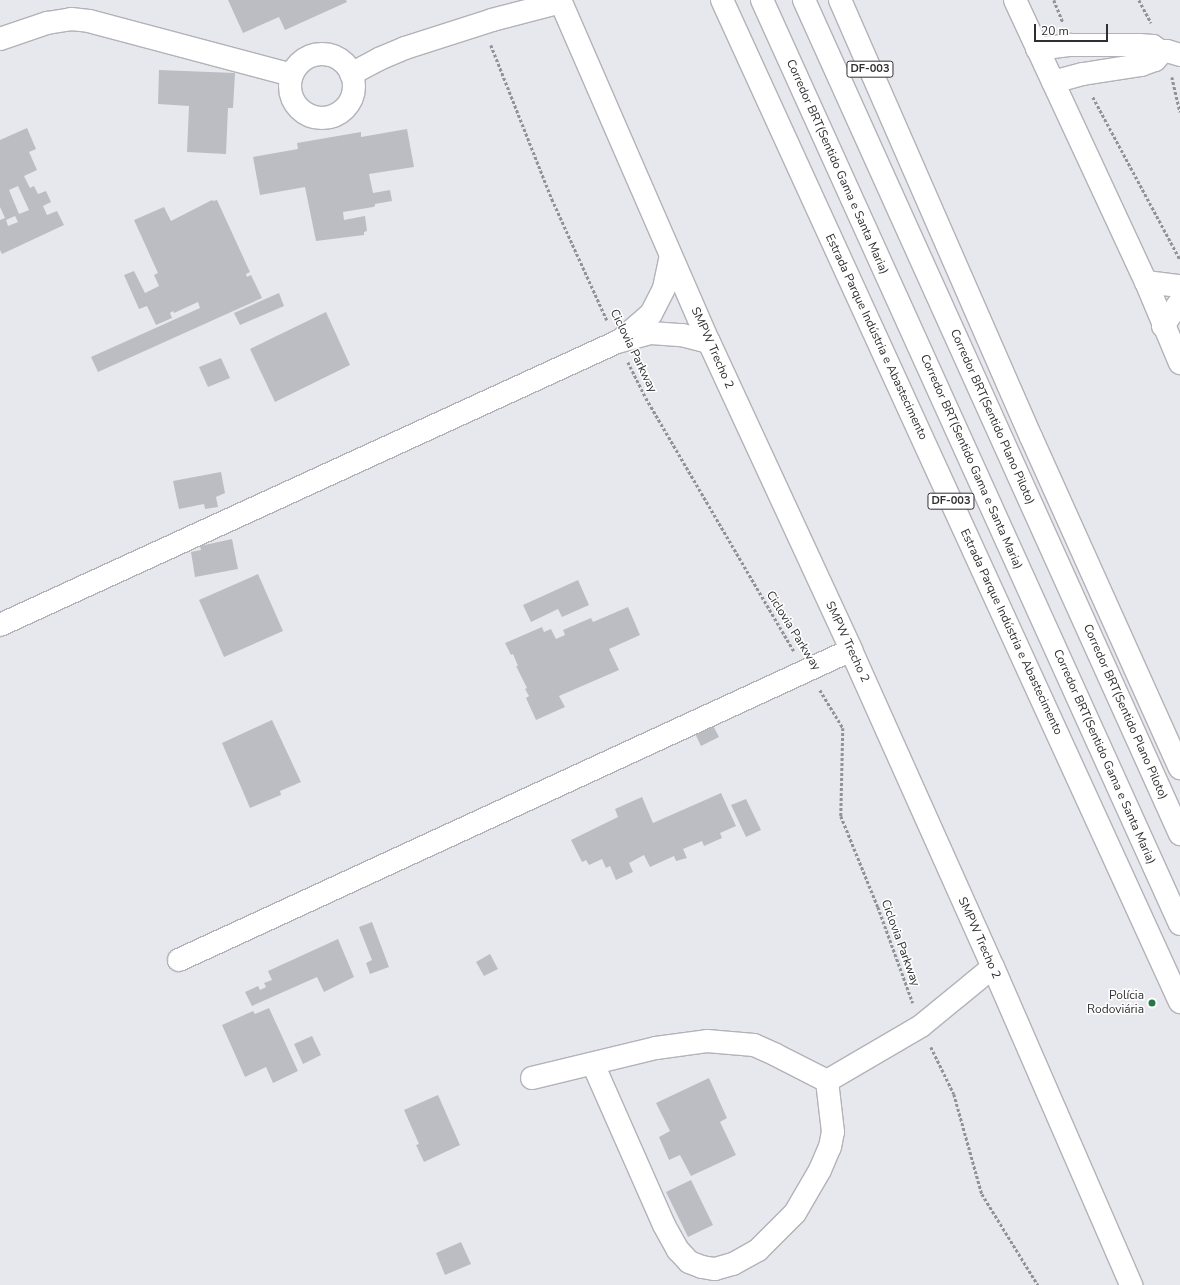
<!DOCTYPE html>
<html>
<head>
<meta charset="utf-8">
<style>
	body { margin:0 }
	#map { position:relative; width:1180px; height:1285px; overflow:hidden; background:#e7e8ee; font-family:"Nunito Sans",sans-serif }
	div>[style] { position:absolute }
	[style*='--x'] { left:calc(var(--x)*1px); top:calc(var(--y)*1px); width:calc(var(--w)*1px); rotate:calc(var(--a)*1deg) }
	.building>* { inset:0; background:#bcbdc3 }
	.path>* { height:2.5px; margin-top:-1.25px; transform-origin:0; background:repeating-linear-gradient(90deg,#919296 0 3px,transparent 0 5px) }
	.roads { filter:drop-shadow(1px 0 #b2b2b8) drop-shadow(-1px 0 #b2b2b8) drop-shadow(0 1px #b2b2b8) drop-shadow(0 -1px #b2b2b8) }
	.minor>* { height:22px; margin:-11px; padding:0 11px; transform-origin:11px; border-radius:11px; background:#fff }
	.minor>.ring { margin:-11px; padding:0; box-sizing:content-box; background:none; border:22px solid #fff; border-radius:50% }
	.highway>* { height:22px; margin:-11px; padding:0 11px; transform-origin:11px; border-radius:11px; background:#fff }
	.dots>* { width:11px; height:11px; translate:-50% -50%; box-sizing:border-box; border:2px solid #fff; border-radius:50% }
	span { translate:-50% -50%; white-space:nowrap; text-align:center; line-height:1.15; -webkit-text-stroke:3px #fff; paint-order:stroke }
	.shield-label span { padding:1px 3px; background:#fff; border:1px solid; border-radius:3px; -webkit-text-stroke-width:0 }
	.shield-label { font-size:11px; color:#2f2f31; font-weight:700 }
	.street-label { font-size:12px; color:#2f2f31 }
	.poi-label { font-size:12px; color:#2f2f31 }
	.right { translate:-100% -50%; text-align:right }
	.scale { position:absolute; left:1034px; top:24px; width:74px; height:18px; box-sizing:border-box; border:2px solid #2f2f31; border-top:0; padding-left:5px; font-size:12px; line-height:14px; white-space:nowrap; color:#2f2f31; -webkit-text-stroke:3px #fff; paint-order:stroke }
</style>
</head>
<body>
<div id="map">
	<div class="building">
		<i style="clip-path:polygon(228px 0,346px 0,347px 2px,285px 30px,279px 17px,243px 33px)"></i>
		<i style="clip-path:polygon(159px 70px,235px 73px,233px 108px,228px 108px,226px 154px,187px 152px,189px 106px,158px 104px)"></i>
		<i style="clip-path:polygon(evenodd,27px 128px,36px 149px,29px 152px,37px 170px,24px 176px,30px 188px,34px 186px,38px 194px,46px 191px,51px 202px,43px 206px,47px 215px,57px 211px,64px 225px,2px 254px,0 250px,0 220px,5px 218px,0 207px,0 140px,27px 128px,18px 186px,29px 210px,19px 214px,9px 190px,18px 186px,27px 128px,15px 216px,18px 222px,8px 226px,6px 220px,15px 216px)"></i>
		<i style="clip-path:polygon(407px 129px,414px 167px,369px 174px,373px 193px,390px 190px,392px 201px,375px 204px,375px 206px,373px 207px,343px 212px,344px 220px,365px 216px,367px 231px,364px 232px,364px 235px,316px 241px,305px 187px,260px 195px,253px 157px,298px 149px,297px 143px,361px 132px,361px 137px)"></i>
		<i style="clip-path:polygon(212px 200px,213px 201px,217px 200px,250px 272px,246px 274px,247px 277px,251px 275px,262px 298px,98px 372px,91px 357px,200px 308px,198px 302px,174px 313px,173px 311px,170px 313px,172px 318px,156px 325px,147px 306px,139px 309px,124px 275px,134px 271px,145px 293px,159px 286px,154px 275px,158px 273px,134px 220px,164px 207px,171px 221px)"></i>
		<i style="clip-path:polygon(279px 293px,284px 306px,240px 325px,234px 313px)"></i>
		<i style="clip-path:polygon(326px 312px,350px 365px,275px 402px,250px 349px)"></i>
		<i style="clip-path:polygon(221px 358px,230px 378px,208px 387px,199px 367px)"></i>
		<i style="clip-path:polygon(221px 472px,225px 493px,216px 497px,218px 507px,205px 509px,204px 504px,179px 509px,173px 481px)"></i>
		<i style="clip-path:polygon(232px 539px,238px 569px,195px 577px,191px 552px,201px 550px,200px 546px)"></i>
		<i style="clip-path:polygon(258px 574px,283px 631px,224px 657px,199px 600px)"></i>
		<i style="clip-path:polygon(578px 580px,589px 605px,562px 617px,558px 609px,531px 622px,523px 605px)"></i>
		<i style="clip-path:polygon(628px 607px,640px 635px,609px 649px,619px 670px,559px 696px,565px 707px,536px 720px,526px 698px,529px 696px,525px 689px,527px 688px,516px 666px,518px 666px,513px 654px,511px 655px,505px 643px,542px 627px,544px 632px,551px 629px,556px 639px,565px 635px,563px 630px,591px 618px,593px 622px)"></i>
		<i style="clip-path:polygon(708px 716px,719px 737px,701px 746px,691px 725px)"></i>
		<i style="clip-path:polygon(272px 720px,301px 782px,280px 791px,281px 795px,250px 808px,222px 743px)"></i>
		<i style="clip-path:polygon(721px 793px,736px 826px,720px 833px,722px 838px,704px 846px,702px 841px,683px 849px,687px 858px,676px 861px,674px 856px,650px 867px,644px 855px,629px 863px,633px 872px,616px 880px,610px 866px,606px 868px,602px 859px,589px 865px,586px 860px,582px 862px,571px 840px,618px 817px,615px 809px,642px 797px,653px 823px)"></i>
		<i style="clip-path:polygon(746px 799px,761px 830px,746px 837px,731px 805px)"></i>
		<i style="clip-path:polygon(372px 922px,389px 967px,370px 974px,366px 963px,372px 960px,359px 927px)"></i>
		<i style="clip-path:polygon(338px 939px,354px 977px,324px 992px,317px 977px,252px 1006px,245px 992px,258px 986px,260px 990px,266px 987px,264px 983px,272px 980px,268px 971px)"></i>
		<i style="clip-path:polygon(490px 954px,498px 969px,484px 976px,476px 962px)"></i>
		<i style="clip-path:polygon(269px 1008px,298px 1071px,273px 1083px,266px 1067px,245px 1077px,222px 1025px,253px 1011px,255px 1014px)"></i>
		<i style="clip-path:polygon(312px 1036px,321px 1055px,303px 1064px,294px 1044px)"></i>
		<i style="clip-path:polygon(709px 1078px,727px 1118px,720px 1122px,736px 1155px,691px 1176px,680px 1155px,669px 1160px,659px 1137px,670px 1131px,656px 1103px)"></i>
		<i style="clip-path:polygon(438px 1095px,460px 1145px,424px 1162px,416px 1145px,419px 1144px,404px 1110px)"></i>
		<i style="clip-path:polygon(691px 1180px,713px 1225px,688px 1237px,666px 1192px)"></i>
		<i style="clip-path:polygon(461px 1242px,471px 1264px,445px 1275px,436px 1253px)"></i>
	</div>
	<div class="path">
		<i style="--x:1054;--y:0;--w:24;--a:68"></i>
		<i style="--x:1139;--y:0;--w:26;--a:62"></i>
		<i style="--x:491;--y:45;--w:166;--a:68.4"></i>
		<i style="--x:552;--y:199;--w:133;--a:65.6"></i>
		<i style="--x:1172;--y:77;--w:36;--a:77"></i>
		<i style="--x:1093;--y:97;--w:184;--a:61.8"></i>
		<i style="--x:628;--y:362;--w:40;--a:63.4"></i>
		<i style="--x:646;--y:398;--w:293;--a:59.7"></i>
		<i style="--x:820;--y:690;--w:44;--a:58.8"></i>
		<i style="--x:843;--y:728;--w:88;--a:91.3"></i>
		<i style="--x:841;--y:816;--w:98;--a:67.9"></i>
		<i style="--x:878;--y:907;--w:102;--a:70"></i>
		<i style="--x:931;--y:1047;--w:52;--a:63.9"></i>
		<i style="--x:954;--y:1094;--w:104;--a:74.4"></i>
		<i style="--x:982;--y:1194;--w:107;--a:58.4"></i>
	</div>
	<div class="roads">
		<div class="minor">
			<i style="--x:560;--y:0;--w:373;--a:66.5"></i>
			<i style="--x:709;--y:342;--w:339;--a:65.2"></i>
			<i style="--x:851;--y:650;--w:347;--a:65.9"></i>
			<i style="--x:993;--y:967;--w:347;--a:66.5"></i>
			<i style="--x:762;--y:0;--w:1014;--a:65.66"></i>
			<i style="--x:804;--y:0;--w:915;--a:65.73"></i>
			<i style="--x:1015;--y:0;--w:311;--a:65.1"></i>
			<i style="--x:1146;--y:282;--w:88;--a:67.2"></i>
			<i style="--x:0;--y:39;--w:50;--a:-18.8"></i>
			<i style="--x:47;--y:23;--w:24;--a:-9"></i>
			<i style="--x:71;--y:19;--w:18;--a:6"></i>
			<i style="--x:89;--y:21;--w:210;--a:14.9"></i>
			<i style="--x:1037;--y:49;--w:34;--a:-7"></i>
			<i style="--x:1071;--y:45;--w:68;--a:0"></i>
			<i style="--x:1139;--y:45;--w:14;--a:4"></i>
			<i style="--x:1153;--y:46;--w:11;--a:34"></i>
			<i style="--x:1162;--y:52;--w:5;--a:-11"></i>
			<i style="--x:1167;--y:51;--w:14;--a:17"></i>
			<i class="ring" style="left:290px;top:54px;width:42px;height:42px"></i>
			<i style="--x:351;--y:74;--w:32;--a:-28"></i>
			<i style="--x:379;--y:59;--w:28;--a:-23"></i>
			<i style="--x:405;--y:48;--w:91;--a:-17.8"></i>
			<i style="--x:492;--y:20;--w:71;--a:-14.6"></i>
			<i style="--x:1053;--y:82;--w:31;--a:-15"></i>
			<i style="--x:1083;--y:74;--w:59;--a:-8.8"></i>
			<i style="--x:1141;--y:65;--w:15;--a:-20"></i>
			<i style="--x:1155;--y:60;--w:11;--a:-49"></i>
			<i style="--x:1146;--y:282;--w:34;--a:7"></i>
			<i style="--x:1163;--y:326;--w:29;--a:-55"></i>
			<i style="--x:623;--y:338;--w:37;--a:-41"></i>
			<i style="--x:651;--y:314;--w:29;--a:-63"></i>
			<i style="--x:664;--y:288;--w:33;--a:-78"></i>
			<i style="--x:0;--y:625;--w:679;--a:-24.64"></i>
			<i style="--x:617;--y:342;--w:35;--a:-15"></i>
			<i style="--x:651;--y:333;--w:31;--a:4"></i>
			<i style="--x:682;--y:335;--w:28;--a:15"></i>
			<i style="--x:179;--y:960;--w:740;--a:-24.76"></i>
			<i style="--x:593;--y:1064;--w:176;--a:66.2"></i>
			<i style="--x:664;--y:1225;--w:29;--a:61"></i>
			<i style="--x:678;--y:1250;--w:16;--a:47"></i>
			<i style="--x:689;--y:1262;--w:14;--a:21"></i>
			<i style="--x:702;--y:1267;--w:13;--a:9"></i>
			<i style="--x:715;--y:1269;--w:19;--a:-16"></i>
			<i style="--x:733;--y:1264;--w:29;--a:-29"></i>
			<i style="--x:758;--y:1250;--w:52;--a:-45"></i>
			<i style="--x:795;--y:1213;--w:50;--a:-59.8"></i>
			<i style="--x:820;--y:1170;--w:25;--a:-67"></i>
			<i style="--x:830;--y:1147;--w:15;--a:-79"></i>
			<i style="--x:833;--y:1132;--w:51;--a:-96.7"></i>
			<i style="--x:532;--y:1078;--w:128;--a:-13.6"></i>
			<i style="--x:656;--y:1048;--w:51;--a:-7.8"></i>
			<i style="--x:707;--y:1041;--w:47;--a:4.9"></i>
			<i style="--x:754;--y:1045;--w:24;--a:24"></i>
			<i style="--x:776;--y:1055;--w:57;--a:27"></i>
			<i style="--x:827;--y:1081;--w:109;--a:-30.3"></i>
			<i style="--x:921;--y:1026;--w:93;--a:-39.3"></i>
		</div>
		<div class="highway">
			<i style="--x:722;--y:0;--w:1102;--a:65.44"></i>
			<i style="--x:840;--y:0;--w:477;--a:66.4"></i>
			<i style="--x:1031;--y:437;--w:363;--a:65.8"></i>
		</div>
	</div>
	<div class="dots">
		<i style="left:1152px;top:1003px;background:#277747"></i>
	</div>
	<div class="shield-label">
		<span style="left:870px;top:69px">DF-003</span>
		<span style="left:951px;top:501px">DF-003</span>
	</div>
	<div class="street-label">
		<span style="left:837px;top:167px;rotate:66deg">Corredor BRT(Sentido Gama e Santa Maria)</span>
		<span style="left:876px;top:337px;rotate:65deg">Estrada Parque Indústria e Abastecimento</span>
		<span style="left:712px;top:348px;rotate:66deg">SMPW Trecho 2</span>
		<span style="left:633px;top:351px;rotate:64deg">Ciclovia Parkway</span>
		<span style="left:992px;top:417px;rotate:66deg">Corredor BRT(Sentido Plano Piloto)</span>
		<span style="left:971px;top:462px;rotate:66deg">Corredor BRT(Sentido Gama e Santa Maria)</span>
		<span style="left:793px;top:631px;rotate:58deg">Ciclovia Parkway</span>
		<span style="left:1011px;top:632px;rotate:65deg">Estrada Parque Indústria e Abastecimento</span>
		<span style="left:847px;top:642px;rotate:65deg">SMPW Trecho 2</span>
		<span style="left:1125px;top:712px;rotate:66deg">Corredor BRT(Sentido Plano Piloto)</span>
		<span style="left:1104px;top:757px;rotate:66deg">Corredor BRT(Sentido Gama e Santa Maria)</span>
		<span style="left:979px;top:938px;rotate:66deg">SMPW Trecho 2</span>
		<span style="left:900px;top:943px;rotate:70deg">Ciclovia Parkway</span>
	</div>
	<div class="poi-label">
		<span class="right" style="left:1144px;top:1003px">Polícia<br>Rodoviária</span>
	</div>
	<div class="scale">20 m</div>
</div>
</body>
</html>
